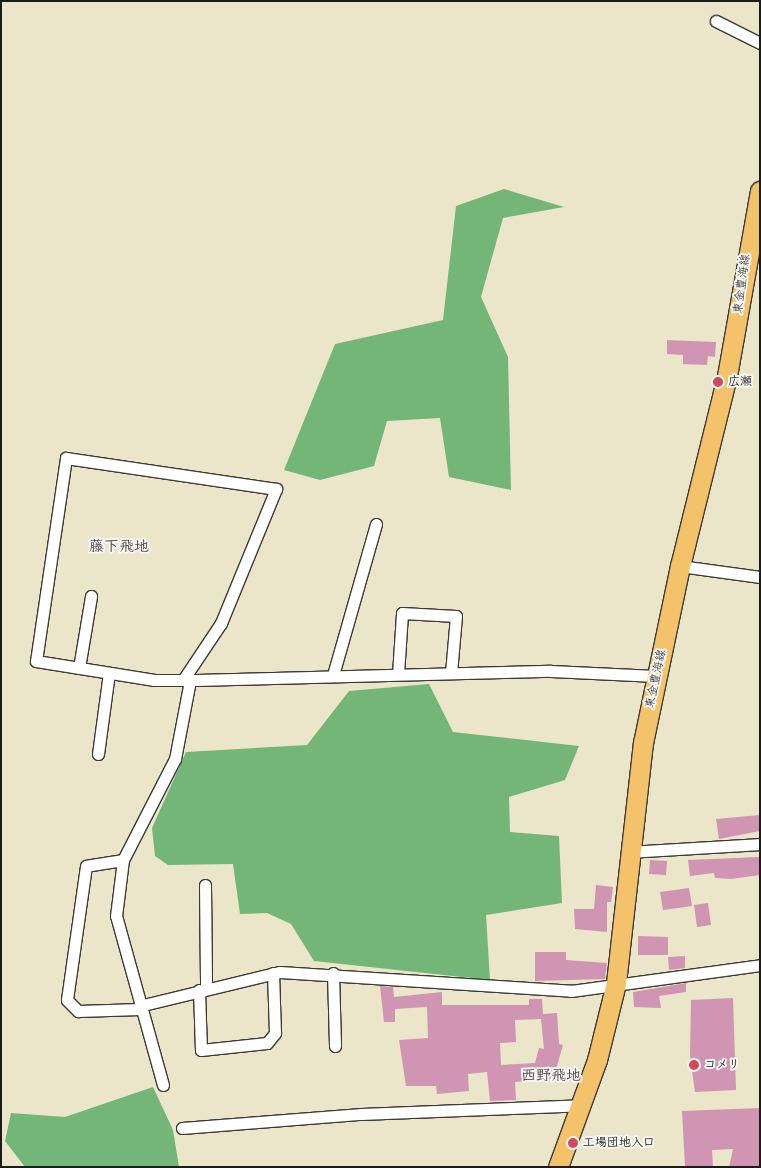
<!DOCTYPE html>
<html>
<head>
<meta charset="utf-8">
<style>
	body { margin:0 }
	#map { position:relative; width:761px; height:1168px; overflow:hidden; background:#ebe5c9; font-family:"Shantell Sans","Klee One",sans-serif }
	div>[style] { position:absolute }
	[style*='--x'] { left:calc(var(--x)*1px); top:calc(var(--y)*1px); width:calc(var(--w)*1px); rotate:calc(var(--a)*1deg) }
	.forest>* { inset:0; background:#74b678 }
	.building>* { inset:0; background:#d095b2 }
	.roads { filter:drop-shadow(1px 0 #3b3a36) drop-shadow(-1px 0 #3b3a36) drop-shadow(0 1px #3b3a36) drop-shadow(0 -1px #3b3a36) }
	.street>* { height:11px; margin:-5.5px; padding:0 5.5px; transform-origin:5.5px; border-radius:5.5px; background:#fff }
	.primary>* { height:19px; margin:-9.5px; padding:0 9.5px; transform-origin:9.5px; border-radius:9.5px; background:#f4c26a }
	.dots>* { width:14px; height:14px; translate:-50% -50%; box-sizing:border-box; border:2px solid #f6f6f2; border-radius:50% }
	span { translate:-50% -50%; white-space:nowrap; text-align:center; line-height:1.15; -webkit-text-stroke:4px #f6f6f2; paint-order:stroke }
	.street-label { font-size:12px; color:#1c1c1c }
	.poi-label { font-size:12px; color:#1c1c1c; font-weight:700 }
	.left { translate:0 -50%; text-align:left }
	.quarter-label { font-size:15px; color:#5b4650; font-weight:700 }
	.frame { position:absolute; inset:0; border:2px solid #1c1c1c; pointer-events:none }
</style>
</head>
<body>
<div id="map">
	<div class="forest">
		<i style="clip-path:polygon(504px 189px,564px 207px,503px 218px,481px 297px,508px 357px,511px 490px,449px 477px,440px 418px,387px 421px,374px 466px,320px 480px,284px 470px,335px 344px,443px 320px,456px 206px)"></i>
		<i style="clip-path:polygon(429px 684px,453px 732px,579px 746px,565px 780px,509px 797px,510px 832px,559px 836px,562px 903px,486px 915px,490px 980px,314px 961px,291px 924px,267px 913px,240px 914px,233px 864px,168px 865px,155px 856px,152px 828px,186px 752px,307px 745px,349px 691px)"></i>
		<i style="clip-path:polygon(153px 1087px,173px 1130px,179px 1167px,25px 1167px,5px 1141px,11px 1113px,65px 1117px)"></i>
	</div>
	<div class="building">
		<i style="clip-path:polygon(667px 340px,716px 342px,715px 357px,708px 356px,707px 365px,683px 364px,683px 355px,667px 354px)"></i>
		<i style="clip-path:polygon(760px 815px,760px 831px,719px 839px,716px 819px)"></i>
		<i style="clip-path:polygon(759px 857px,760px 875px,731px 879px,715px 878px,714px 873px,690px 876px,688px 860px)"></i>
		<i style="clip-path:polygon(650px 860px,667px 861px,666px 875px,649px 874px)"></i>
		<i style="clip-path:polygon(596px 885px,613px 887px,611px 902px,607px 902px,607px 932px,575px 929px,574px 909px,594px 909px)"></i>
		<i style="clip-path:polygon(689px 888px,692px 906px,663px 910px,660px 892px)"></i>
		<i style="clip-path:polygon(708px 903px,711px 925px,697px 927px,694px 905px)"></i>
		<i style="clip-path:polygon(638px 936px,668px 937px,668px 955px,638px 955px)"></i>
		<i style="clip-path:polygon(535px 952px,566px 952px,566px 960px,607px 963px,605px 979px,535px 981px)"></i>
		<i style="clip-path:polygon(685px 956px,685px 968px,669px 970px,668px 957px)"></i>
		<i style="clip-path:polygon(686px 983px,686px 992px,659px 996px,661px 1008px,634px 1007px,633px 992px)"></i>
		<i style="clip-path:polygon(evenodd,380px 986px,393px 987px,394px 997px,442px 992px,442px 1005px,529px 1005px,529px 999px,542px 999px,543px 1014px,557px 1013px,559px 1044px,563px 1045px,557px 1066px,550px 1079px,528px 1072px,529px 1081px,515px 1082px,516px 1100px,490px 1101px,487px 1072px,468px 1074px,469px 1091px,437px 1094px,436px 1086px,406px 1086px,399px 1040px,428px 1038px,427px 1007px,395px 1009px,395px 1022px,384px 1022px,380px 986px,541px 1019px,544px 1049px,539px 1048px,535px 1063px,501px 1065px,500px 1043px,516px 1042px,515px 1020px,541px 1019px)"></i>
		<i style="clip-path:polygon(733px 998px,736px 1090px,695px 1092px,690px 1056px,691px 1000px)"></i>
		<i style="clip-path:polygon(760px 1108px,760px 1167px,729px 1167px,733px 1149px,712px 1150px,713px 1167px,685px 1167px,682px 1111px)"></i>
	</div>
	<div class="roads">
		<div class="street">
			<i style="--x:716;--y:21;--w:49;--a:26.6"></i>
			<i style="--x:680;--y:566;--w:81;--a:7.8"></i>
			<i style="--x:79;--y:668;--w:73;--a:-80.5"></i>
			<i style="--x:398;--y:674;--w:61;--a:-86.2"></i>
			<i style="--x:402;--y:613;--w:54;--a:3.2"></i>
			<i style="--x:456;--y:616;--w:57;--a:95"></i>
			<i style="--x:333;--y:675;--w:157;--a:-74.1"></i>
			<i style="--x:183;--y:680;--w:69;--a:-56.3"></i>
			<i style="--x:221;--y:623;--w:145;--a:-67.7"></i>
			<i style="--x:276;--y:489;--w:212;--a:-171.6"></i>
			<i style="--x:66;--y:458;--w:205;--a:98.4"></i>
			<i style="--x:36;--y:661;--w:120;--a:9.1"></i>
			<i style="--x:154;--y:680;--w:42;--a:0"></i>
			<i style="--x:196;--y:680;--w:355;--a:-1.5"></i>
			<i style="--x:551;--y:671;--w:105;--a:2.7"></i>
			<i style="--x:98;--y:754;--w:82;--a:-82.3"></i>
			<i style="--x:629;--y:852;--w:131;--a:-3.5"></i>
			<i style="--x:123;--y:860;--w:37;--a:171"></i>
			<i style="--x:86;--y:866;--w:135;--a:98.1"></i>
			<i style="--x:67;--y:1000;--w:16;--a:45"></i>
			<i style="--x:78;--y:1011;--w:62;--a:-1.8"></i>
			<i style="--x:205;--y:885;--w:103;--a:89.4"></i>
			<i style="--x:333;--y:973;--w:73;--a:88.4"></i>
			<i style="--x:199;--y:990;--w:60;--a:88.1"></i>
			<i style="--x:201;--y:1050;--w:66;--a:-6.1"></i>
			<i style="--x:267;--y:1043;--w:13;--a:-51"></i>
			<i style="--x:275;--y:1033;--w:60;--a:-91.9"></i>
			<i style="--x:139;--y:1006;--w:145;--a:-13.6"></i>
			<i style="--x:280;--y:972;--w:292;--a:3.7"></i>
			<i style="--x:571;--y:991;--w:191;--a:-7.8"></i>
			<i style="--x:163;--y:1085;--w:175;--a:-105.5"></i>
			<i style="--x:116;--y:916;--w:56;--a:-82.9"></i>
			<i style="--x:123;--y:860;--w:114;--a:-62.8"></i>
			<i style="--x:175;--y:759;--w:80;--a:-79.2"></i>
			<i style="--x:182;--y:1128;--w:180;--a:-4.5"></i>
			<i style="--x:361;--y:1114;--w:220;--a:-2.3"></i>
		</div>
		<div class="primary">
			<i style="--x:558;--y:1167;--w:114;--a:-70"></i>
			<i style="--x:597;--y:1060;--w:79;--a:-76.1"></i>
			<i style="--x:616;--y:983;--w:242;--a:-83.6"></i>
			<i style="--x:643;--y:743;--w:181;--a:-78.2"></i>
			<i style="--x:680;--y:566;--w:196;--a:-76.1"></i>
			<i style="--x:727;--y:376;--w:188;--a:-79.9"></i>
		</div>
	</div>
	<div class="dots">
		<i style="left:718px;top:382px;background:#d1495b"></i>
		<i style="left:694px;top:1065px;background:#d1495b"></i>
		<i style="left:573px;top:1143px;background:#d1495b"></i>
	</div>
	<div class="street-label">
		<span style="left:742px;top:284px;rotate:-82deg">東金豊海線</span>
		<span style="left:656px;top:679px;rotate:-78deg">東金豊海線</span>
	</div>
	<div class="poi-label">
		<span class="left" style="left:728px;top:382px">広瀬</span>
		<span class="left" style="left:704px;top:1065px">コメリ</span>
		<span class="left" style="left:583px;top:1143px">工場団地入口</span>
	</div>
	<div class="quarter-label">
		<span style="left:119px;top:547px">藤下飛地</span>
		<span style="left:551px;top:1076px">西野飛地</span>
	</div>
	<div class="frame"></div>
</div>
</body>
</html>
